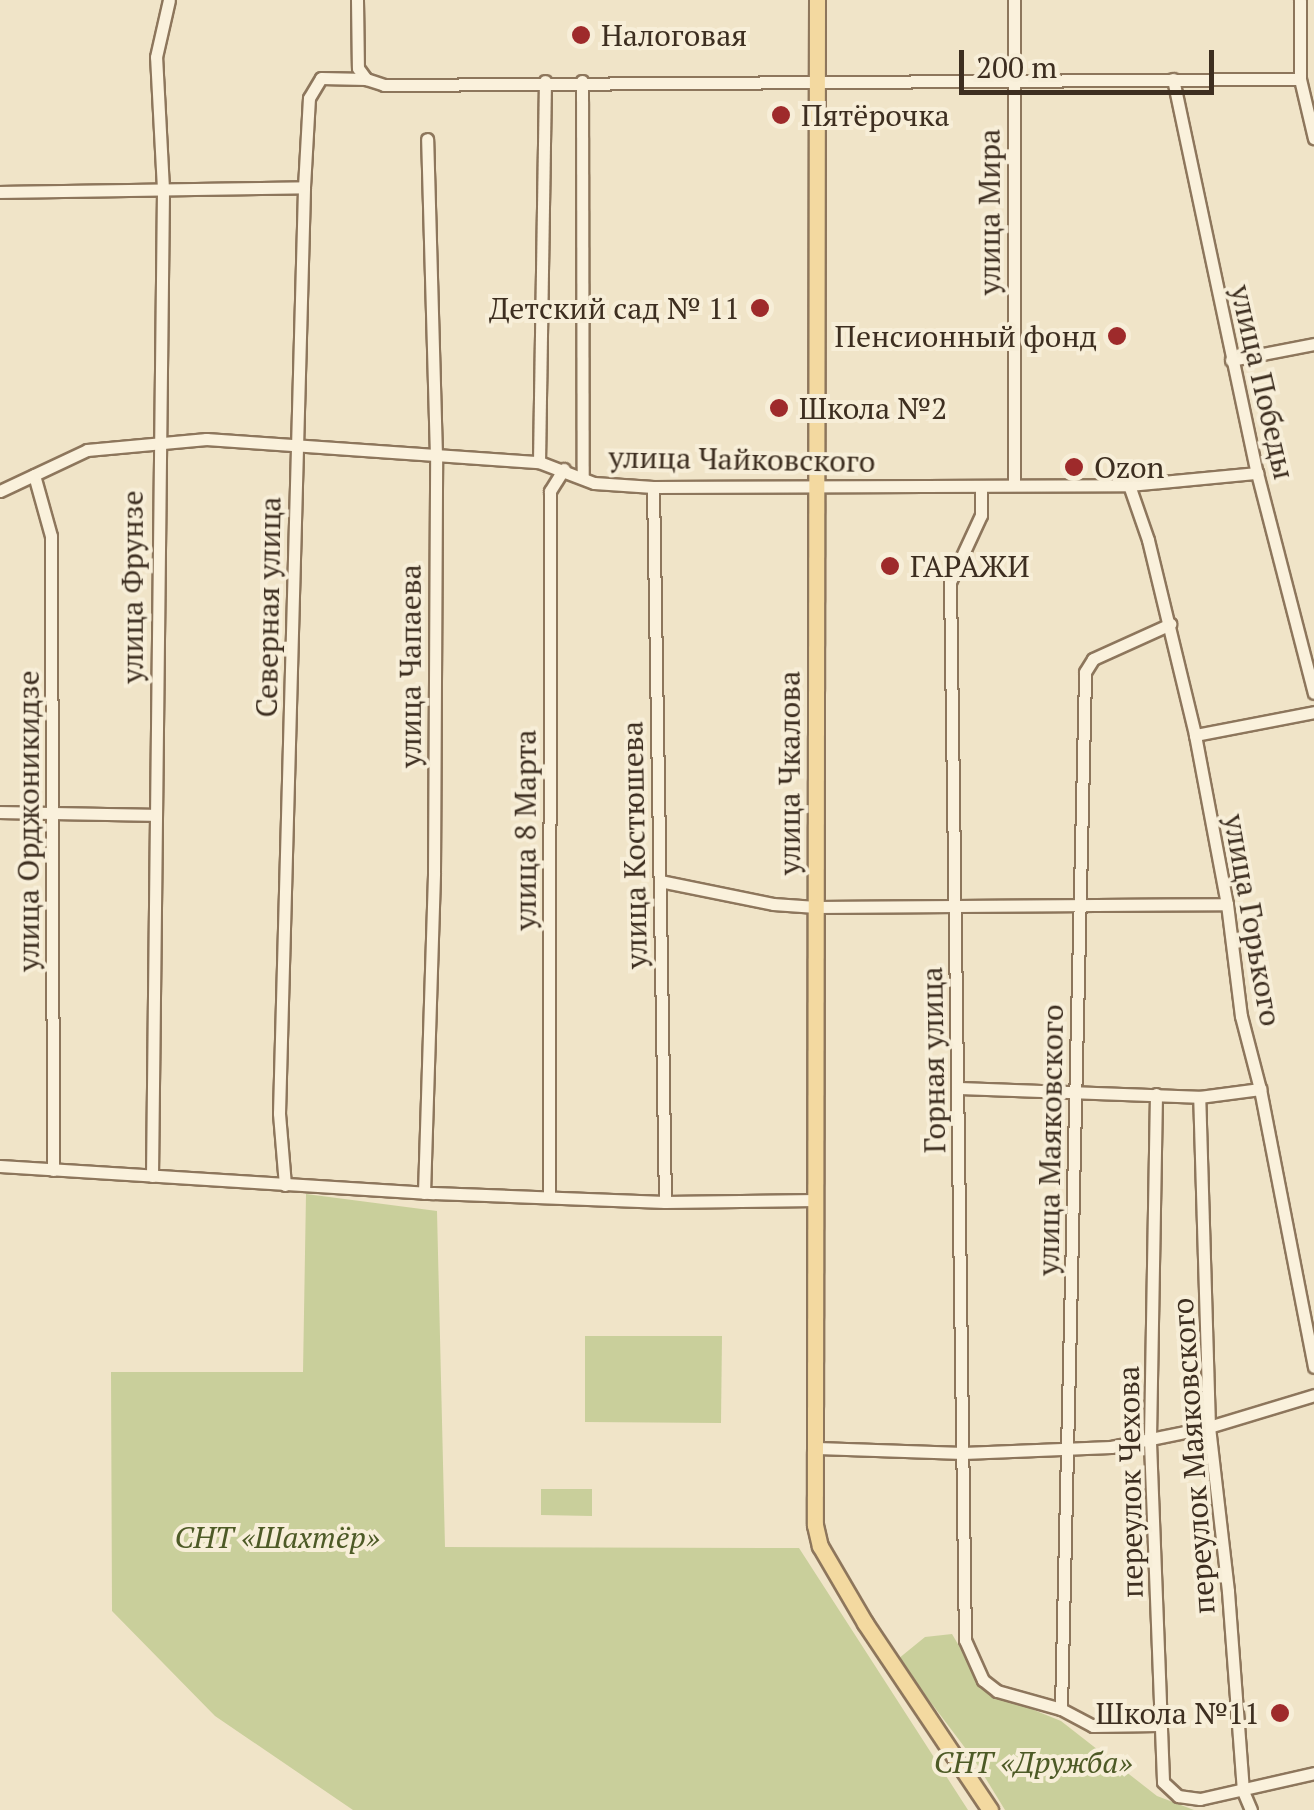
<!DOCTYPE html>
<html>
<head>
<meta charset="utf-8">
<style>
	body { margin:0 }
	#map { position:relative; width:1314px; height:1810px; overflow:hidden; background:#f0e4c8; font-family:"PT Serif",serif }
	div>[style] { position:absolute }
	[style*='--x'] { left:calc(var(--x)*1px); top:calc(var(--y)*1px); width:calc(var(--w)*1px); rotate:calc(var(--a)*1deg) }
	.green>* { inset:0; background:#c9cf9b }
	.roads { filter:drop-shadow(2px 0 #8d765c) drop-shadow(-2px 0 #8d765c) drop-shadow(0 2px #8d765c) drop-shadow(0 -2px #8d765c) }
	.minor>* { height:11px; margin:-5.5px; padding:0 5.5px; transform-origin:5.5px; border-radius:5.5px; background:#faf1dc }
	.major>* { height:15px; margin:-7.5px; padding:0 7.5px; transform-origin:7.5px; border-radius:7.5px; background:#f3d9a0 }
	.dots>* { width:28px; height:28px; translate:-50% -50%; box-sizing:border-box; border:5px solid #f7eed8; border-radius:50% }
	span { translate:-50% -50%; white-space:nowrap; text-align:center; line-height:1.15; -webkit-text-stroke:8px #f7eed8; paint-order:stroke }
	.poi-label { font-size:30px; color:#3d2e20 }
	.left { translate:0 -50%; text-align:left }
	.right { translate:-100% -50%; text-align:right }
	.street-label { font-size:30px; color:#3d2e20 }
	.park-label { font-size:30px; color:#4d5a26; font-style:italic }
	.scale { position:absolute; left:959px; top:50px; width:255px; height:45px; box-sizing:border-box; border:5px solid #3d2e20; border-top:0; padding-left:12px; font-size:30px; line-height:35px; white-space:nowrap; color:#3d2e20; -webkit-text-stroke:8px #f7eed8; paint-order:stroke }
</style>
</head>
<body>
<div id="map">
	<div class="green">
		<i style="clip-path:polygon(306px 1194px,437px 1211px,445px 1547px,799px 1548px,968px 1810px,353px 1810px,215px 1716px,112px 1611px,111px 1372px,303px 1372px)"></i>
		<i style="clip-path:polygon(585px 1336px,722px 1336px,721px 1423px,585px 1422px)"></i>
		<i style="clip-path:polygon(541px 1489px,592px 1489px,592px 1516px,541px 1515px)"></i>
		<i style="clip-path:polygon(952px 1634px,985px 1690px,1061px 1721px,1157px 1796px,1194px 1810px,1005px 1810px,975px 1761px,898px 1659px,925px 1637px)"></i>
	</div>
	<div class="roads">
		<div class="minor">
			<i style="--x:357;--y:0;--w:68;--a:89.2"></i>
			<i style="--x:358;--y:68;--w:14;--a:54"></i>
			<i style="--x:1014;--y:0;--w:485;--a:90"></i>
			<i style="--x:1300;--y:0;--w:79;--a:90"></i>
			<i style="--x:1300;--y:79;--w:61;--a:76.7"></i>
			<i style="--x:1173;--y:79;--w:403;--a:78"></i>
			<i style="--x:1257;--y:473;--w:227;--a:75.5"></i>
			<i style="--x:582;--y:81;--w:397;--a:89.9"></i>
			<i style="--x:0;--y:192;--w:304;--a:-0.9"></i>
			<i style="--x:1231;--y:360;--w:85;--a:-10.9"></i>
			<i style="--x:539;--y:462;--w:381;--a:-89.1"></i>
			<i style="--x:34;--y:475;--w:63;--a:74.4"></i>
			<i style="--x:51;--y:536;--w:634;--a:89.82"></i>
			<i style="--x:1129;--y:485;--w:58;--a:70.9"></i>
			<i style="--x:1148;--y:540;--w:201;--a:76.4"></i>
			<i style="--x:1195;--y:735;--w:172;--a:79.3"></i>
			<i style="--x:1227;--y:904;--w:113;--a:82.9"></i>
			<i style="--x:1241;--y:1016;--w:75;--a:75.4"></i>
			<i style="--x:1260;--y:1089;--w:283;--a:79"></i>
			<i style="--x:981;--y:486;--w:29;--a:90"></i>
			<i style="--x:981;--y:515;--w:74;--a:114.8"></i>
			<i style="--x:950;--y:582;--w:1058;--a:89.19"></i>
			<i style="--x:965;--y:1640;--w:44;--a:65.8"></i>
			<i style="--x:983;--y:1680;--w:18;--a:38"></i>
			<i style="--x:997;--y:1691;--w:66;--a:15.7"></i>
			<i style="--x:1061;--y:1709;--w:36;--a:28"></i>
			<i style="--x:1093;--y:1726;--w:65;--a:-0.9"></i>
			<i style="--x:653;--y:487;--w:715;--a:89.04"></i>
			<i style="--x:0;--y:491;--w:96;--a:-25.2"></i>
			<i style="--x:87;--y:450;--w:120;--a:-5.3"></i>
			<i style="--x:206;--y:439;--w:334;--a:4"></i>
			<i style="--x:539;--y:462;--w:59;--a:20.9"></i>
			<i style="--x:594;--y:483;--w:59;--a:3.9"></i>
			<i style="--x:653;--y:487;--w:476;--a:-0.2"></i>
			<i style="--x:1129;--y:485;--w:129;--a:-5.4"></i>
			<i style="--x:1195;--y:735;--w:121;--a:-10.9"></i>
			<i style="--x:0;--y:812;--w:156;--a:1.1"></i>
			<i style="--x:660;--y:881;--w:115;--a:11.5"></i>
			<i style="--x:773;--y:904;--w:43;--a:4"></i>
			<i style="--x:816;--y:907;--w:411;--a:-0.4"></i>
			<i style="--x:958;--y:1088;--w:241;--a:2.1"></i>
			<i style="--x:1156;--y:1094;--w:348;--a:91"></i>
			<i style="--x:1150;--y:1442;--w:340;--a:87.8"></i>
			<i style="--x:1163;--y:1782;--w:21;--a:43"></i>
			<i style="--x:1178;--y:1796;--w:22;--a:8"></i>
			<i style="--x:1200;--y:1799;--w:117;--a:-12.8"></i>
			<i style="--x:0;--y:1166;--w:434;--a:3.6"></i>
			<i style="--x:433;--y:1193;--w:232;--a:2.2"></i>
			<i style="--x:665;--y:1202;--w:151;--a:-0.8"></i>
			<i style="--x:152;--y:1176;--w:987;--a:-89.36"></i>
			<i style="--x:163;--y:189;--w:132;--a:-93"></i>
			<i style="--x:156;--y:57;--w:58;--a:-77.2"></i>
			<i style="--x:285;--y:1185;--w:72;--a:-94.8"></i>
			<i style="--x:279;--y:1113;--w:926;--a:-88.45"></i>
			<i style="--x:304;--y:187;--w:89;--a:-86.8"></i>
			<i style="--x:309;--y:98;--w:23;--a:-59"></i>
			<i style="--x:321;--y:78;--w:45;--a:1.3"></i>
			<i style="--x:366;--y:79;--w:19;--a:18"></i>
			<i style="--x:384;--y:85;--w:916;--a:-0.38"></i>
			<i style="--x:424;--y:1193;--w:321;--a:-88.2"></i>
			<i style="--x:434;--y:872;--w:416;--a:-89.7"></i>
			<i style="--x:436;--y:456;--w:317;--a:-91.6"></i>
			<i style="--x:549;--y:1195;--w:704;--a:-89.92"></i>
			<i style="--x:550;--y:491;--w:26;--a:-58"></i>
			<i style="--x:817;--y:1448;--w:146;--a:2"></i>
			<i style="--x:963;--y:1453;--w:148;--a:-2.3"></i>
			<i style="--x:1111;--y:1447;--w:100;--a:-11.5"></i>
			<i style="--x:1209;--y:1427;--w:110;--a:-16.9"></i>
			<i style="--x:1061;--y:1709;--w:1037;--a:-88.67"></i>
			<i style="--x:1085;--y:672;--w:15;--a:-58"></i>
			<i style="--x:1093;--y:659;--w:85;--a:-24.4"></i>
			<i style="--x:1251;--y:1810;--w:21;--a:-113"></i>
			<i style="--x:1243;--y:1791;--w:201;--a:-94.3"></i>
			<i style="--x:1228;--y:1591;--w:165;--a:-96.6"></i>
			<i style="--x:1209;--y:1427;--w:330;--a:-91.7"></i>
			<i style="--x:1199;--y:1097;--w:62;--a:-7.5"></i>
		</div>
		<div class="major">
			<i style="--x:817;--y:0;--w:1525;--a:90.08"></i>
			<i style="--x:815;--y:1525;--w:22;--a:77"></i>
			<i style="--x:820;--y:1546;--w:89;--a:59.7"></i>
			<i style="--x:865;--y:1623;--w:225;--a:56.2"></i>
		</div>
	</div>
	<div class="dots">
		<i style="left:581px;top:35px;background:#9e2a2b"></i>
		<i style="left:781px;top:115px;background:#9e2a2b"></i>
		<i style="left:760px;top:308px;background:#9e2a2b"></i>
		<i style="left:1117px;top:336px;background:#9e2a2b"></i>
		<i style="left:779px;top:408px;background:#9e2a2b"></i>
		<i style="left:1074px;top:467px;background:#9e2a2b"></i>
		<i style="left:890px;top:566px;background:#9e2a2b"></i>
		<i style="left:1280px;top:1713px;background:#9e2a2b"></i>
	</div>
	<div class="poi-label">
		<span class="left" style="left:601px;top:35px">Налоговая</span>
		<span class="left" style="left:801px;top:115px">Пятёрочка</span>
		<span class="right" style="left:740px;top:308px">Детский сад № 11</span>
		<span class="right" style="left:1097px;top:336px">Пенсионный фонд</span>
		<span class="left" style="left:799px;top:408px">Школа №2</span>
		<span class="left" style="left:1094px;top:467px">Ozon</span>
		<span class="left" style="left:910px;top:566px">ГАРАЖИ</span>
		<span class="right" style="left:1260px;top:1713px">Школа №11</span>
	</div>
	<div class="street-label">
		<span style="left:989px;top:212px;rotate:-90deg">улица Мира</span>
		<span style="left:1263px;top:382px;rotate:77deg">улица Победы</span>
		<span style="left:742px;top:459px;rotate:1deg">улица Чайковского</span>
		<span style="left:132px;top:587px;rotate:-90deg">улица Фрунзе</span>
		<span style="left:268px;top:607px;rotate:-89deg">Северная улица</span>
		<span style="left:410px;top:666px;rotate:-90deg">улица Чапаева</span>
		<span style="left:789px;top:773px;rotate:-90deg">улица Чкалова</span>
		<span style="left:28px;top:821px;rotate:-90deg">улица Орджоникидзе</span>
		<span style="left:525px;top:830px;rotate:-90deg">улица 8 Марта</span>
		<span style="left:634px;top:845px;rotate:-91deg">улица Костюшева</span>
		<span style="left:1253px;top:920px;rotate:80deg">улица Горького</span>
		<span style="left:933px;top:1060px;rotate:-91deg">Горная улица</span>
		<span style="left:1050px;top:1140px;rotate:-89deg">улица Маяковского</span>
		<span style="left:1193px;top:1456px;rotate:-94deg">переулок Маяковского</span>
		<span style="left:1130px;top:1482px;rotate:-91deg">переулок Чехова</span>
	</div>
	<div class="park-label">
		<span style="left:277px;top:1537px">СНТ «Шахтёр»</span>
		<span style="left:1033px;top:1762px">СНТ «Дружба»</span>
	</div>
	<div class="scale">200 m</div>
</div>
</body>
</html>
